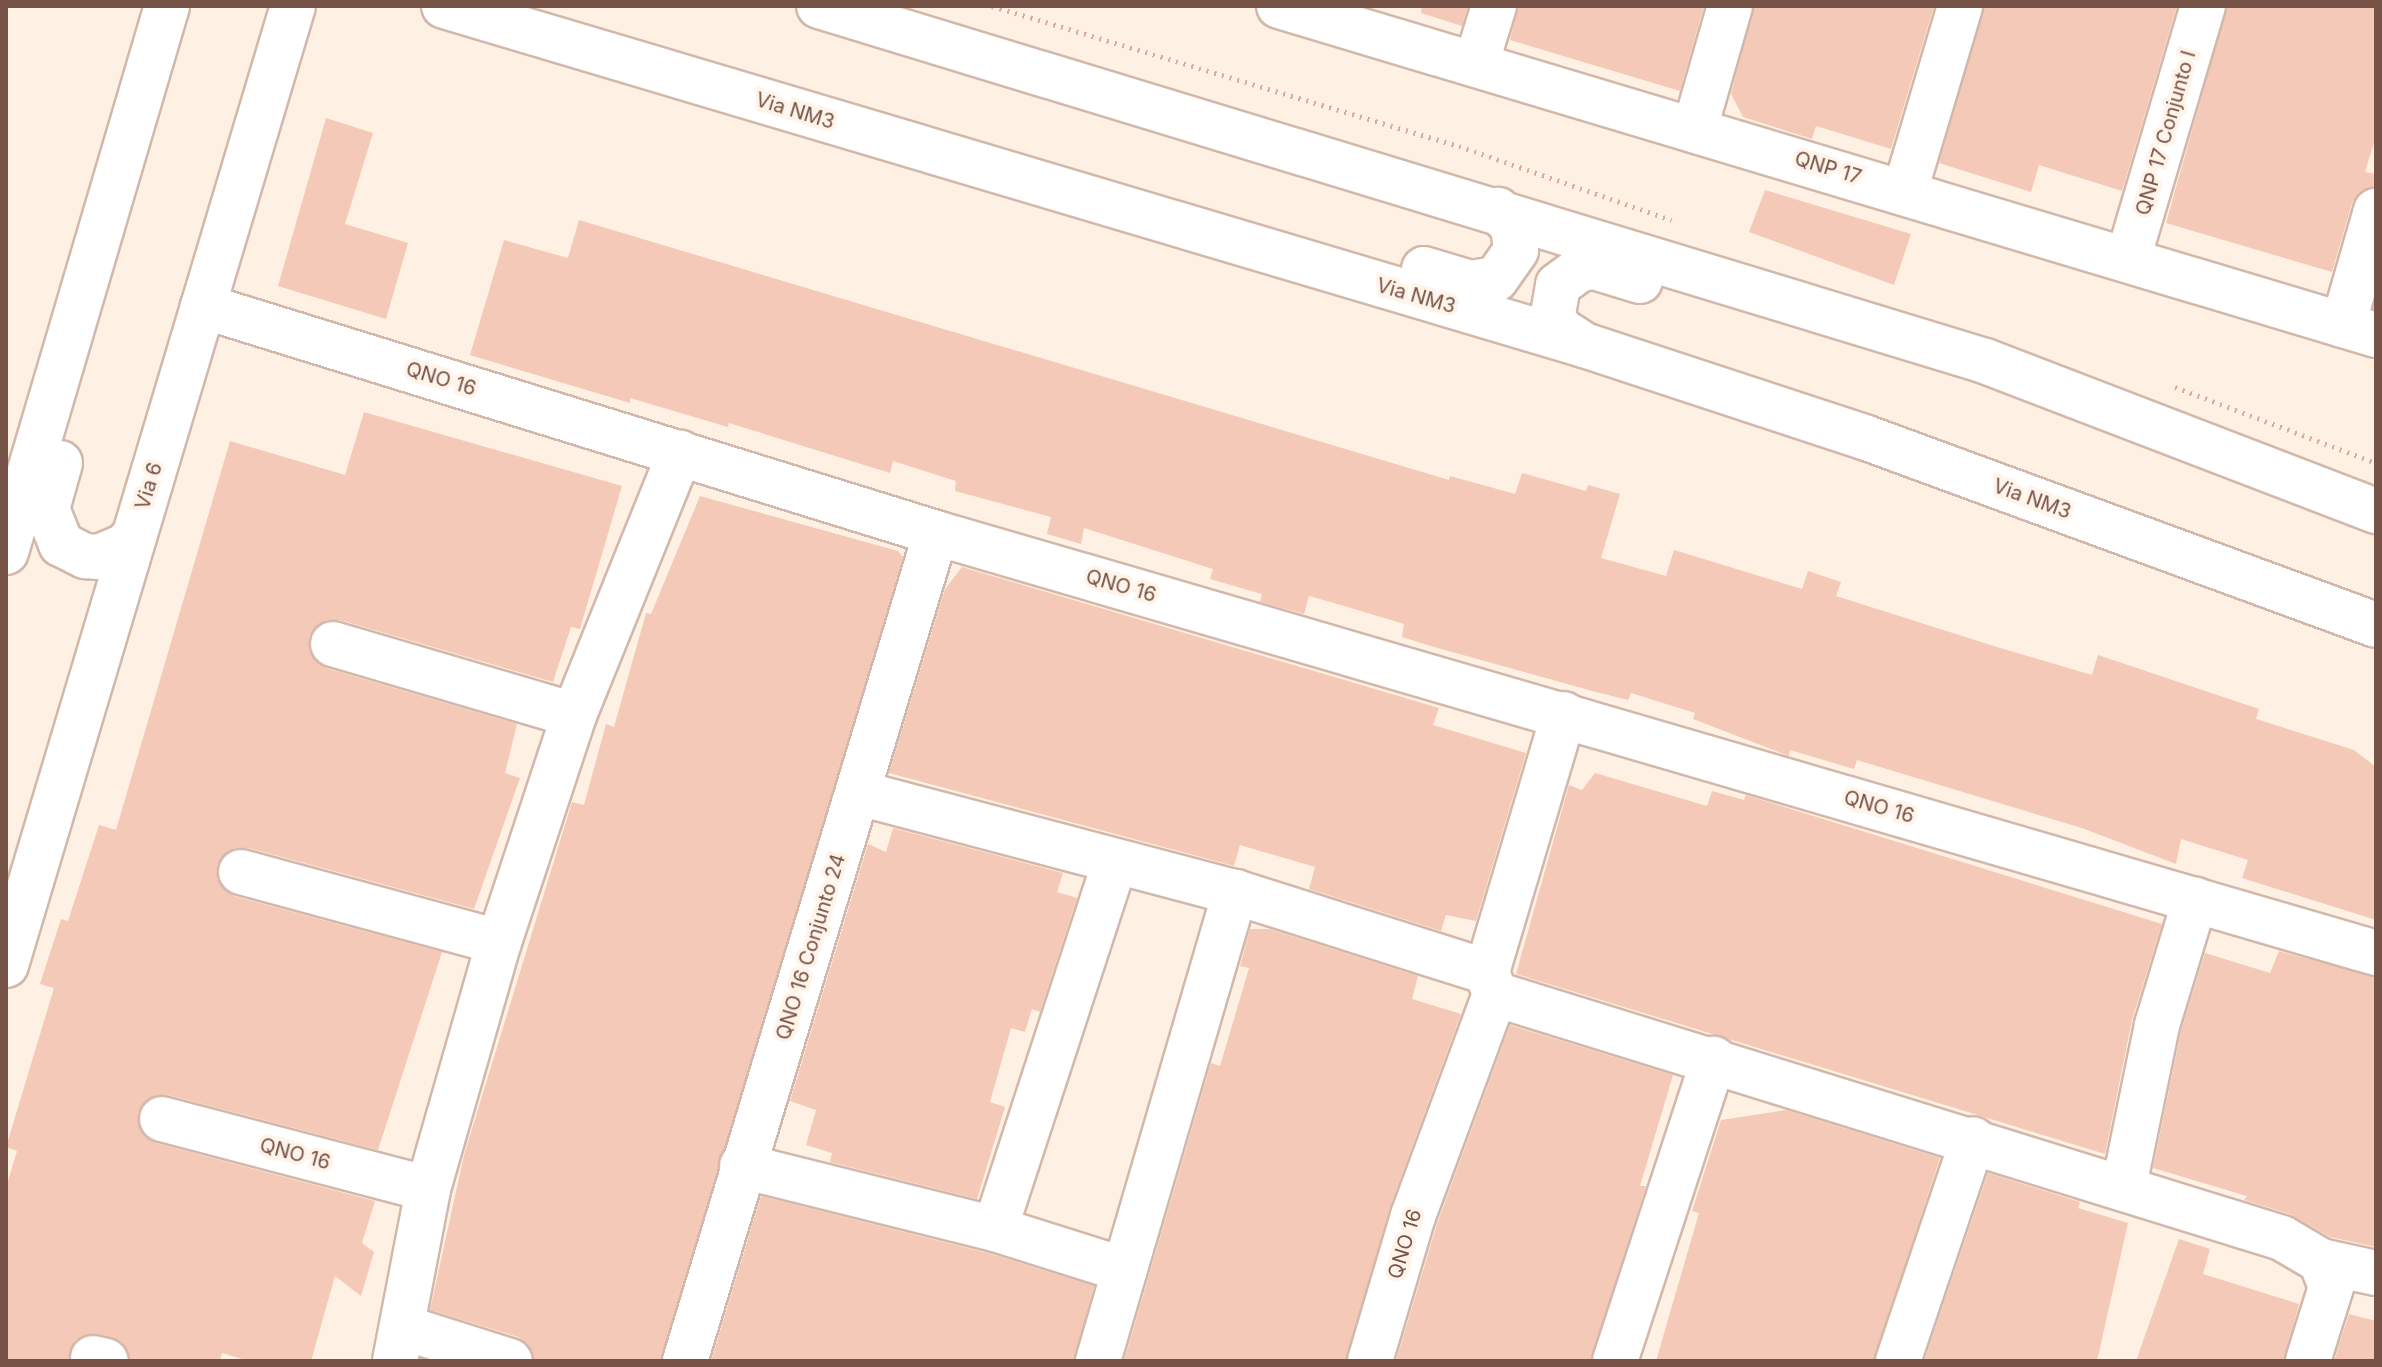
<!DOCTYPE html>
<html>
<head>
<meta charset="utf-8">
<style>
	body { margin:0 }
	#map { position:relative; width:2382px; height:1367px; overflow:hidden; background:#fef0e2; font-family:Inter,sans-serif }
	div>[style] { position:absolute }
	[style*='--x'] { left:calc(var(--x)*1px); top:calc(var(--y)*1px); width:calc(var(--w)*1px); rotate:calc(var(--a)*1deg) }
	.building>* { inset:0; background:#f5c9b7 }
	.path>* { height:5px; margin-top:-2.5px; transform-origin:0; background:repeating-linear-gradient(90deg,#daac9a 0 2px,transparent 0 8px) }
	.roads { filter:drop-shadow(2px 0 #d2b8aa) drop-shadow(-2px 0 #d2b8aa) drop-shadow(0 2px #d2b8aa) drop-shadow(0 -2px #d2b8aa) }
	.minor>* { height:44px; margin:-22px; padding:0 22px; transform-origin:22px; border-radius:22px; background:#fff }
	.tertiary>* { height:44px; margin:-22px; padding:0 22px; transform-origin:22px; border-radius:22px; background:#fff }
	.secondary>* { height:44px; margin:-22px; padding:0 22px; transform-origin:22px; border-radius:22px; background:#fff }
	span { translate:-50% -50%; white-space:nowrap; text-align:center; line-height:1.15; -webkit-text-stroke:8px #fff4ea; paint-order:stroke }
	.street-label { font-size:20px; color:#775246 }
	.frame { position:absolute; inset:0; border:8px solid #775246; pointer-events:none }
</style>
</head>
<body>
<div id="map">
	<div class="building">
		<i style="clip-path:polygon(1422px 6px,1468px 6px,1462px 26px,1421px 13px)"></i>
		<i style="clip-path:polygon(1518px 6px,1704px 6px,1680px 91px,1510px 40px)"></i>
		<i style="clip-path:polygon(1754px 6px,1934px 6px,1891px 149px,1816px 126px,1812px 139px,1743px 117px,1731px 94px)"></i>
		<i style="clip-path:polygon(1984px 6px,2177px 6px,2122px 191px,2039px 165px,2031px 192px,1939px 163px)"></i>
		<i style="clip-path:polygon(2227px 6px,2376px 6px,2376px 136px,2365px 172px,2376px 174px,2376px 187px,2359px 192px,2352px 203px,2332px 272px,2166px 223px)"></i>
		<i style="clip-path:polygon(326px 118px,373px 133px,345px 224px,408px 243px,386px 319px,278px 286px)"></i>
		<i style="clip-path:polygon(1765px 190px,1911px 234px,1894px 285px,1749px 232px)"></i>
		<i style="clip-path:polygon(579px 220px,1449px 480px,1450px 476px,1515px 494px,1522px 473px,1586px 491px,1588px 485px,1620px 494px,1601px 558px,1666px 576px,1674px 550px,1802px 589px,1808px 571px,1841px 582px,1836px 596px,1997px 647px,2092px 675px,2098px 655px,2259px 709px,2256px 719px,2354px 750px,2376px 767px,2376px 920px,2242px 878px,2248px 860px,2181px 839px,2176px 864px,2082px 828px,1857px 760px,1854px 769px,1790px 750px,1789px 756px,1693px 719px,1695px 713px,1631px 693px,1628px 700px,1596px 692px,1434px 647px,1402px 637px,1404px 624px,1341px 605px,1309px 596px,1304px 614px,1260px 602px,1262px 594px,1210px 579px,1213px 569px,1084px 528px,1081px 544px,1047px 534px,1051px 517px,955px 491px,956px 481px,893px 461px,890px 473px,729px 423px,728px 427px,630px 398px,630px 403px,470px 355px,504px 240px,568px 258px)"></i>
		<i style="clip-path:polygon(364px 412px,622px 486px,580px 629px,571px 627px,553px 682px,340px 620px,326px 620px,309px 636px,309px 651px,326px 668px,517px 724px,505px 773px,520px 778px,474px 909px,248px 848px,234px 848px,217px 865px,217px 879px,234px 896px,442px 952px,378px 1150px,168px 1095px,145px 1101px,138px 1113px,144px 1136px,156px 1143px,375px 1201px,362px 1243px,374px 1252px,361px 1296px,335px 1276px,311px 1361px,249px 1361px,222px 1353px,220px 1361px,130px 1361px,122px 1342px,98px 1334px,75px 1340px,69px 1361px,6px 1361px,6px 1188px,17px 1151px,6px 1147px,54px 988px,40px 984px,61px 919px,68px 921px,99px 825px,116px 830px,230px 441px,345px 475px)"></i>
		<i style="clip-path:polygon(700px 496px,898px 551px,903px 557px,661px 1361px,534px 1361px,529px 1345px,518px 1337px,430px 1310px,464px 1155px,572px 802px,584px 805px,606px 724px,614px 727px,646px 613px,651px 614px)"></i>
		<i style="clip-path:polygon(962px 567px,1439px 708px,1433px 725px,1526px 753px,1476px 921px,1446px 915px,1441px 931px,1309px 889px,1315px 867px,1240px 845px,1234px 866px,889px 773px,945px 589px)"></i>
		<i style="clip-path:polygon(1595px 773px,1707px 806px,1712px 791px,1744px 800px,1746px 795px,2162px 924px,2132px 1020px,2105px 1154px,1516px 974px,1569px 785px,1582px 790px)"></i>
		<i style="clip-path:polygon(893px 828px,1063px 873px,1057px 892px,1077px 898px,1040px 1012px,1032px 1009px,1025px 1032px,1011px 1028px,990px 1102px,1005px 1107px,977px 1199px,830px 1162px,832px 1153px,806px 1145px,816px 1110px,790px 1101px,868px 844px,886px 852px)"></i>
		<i style="clip-path:polygon(1250px 929px,1269px 929px,1418px 976px,1412px 999px,1461px 1014px,1390px 1207px,1346px 1361px,1124px 1361px,1211px 1063px,1220px 1066px,1249px 968px,1240px 966px)"></i>
		<i style="clip-path:polygon(2279px 951px,2376px 977px,2376px 1247px,2330px 1237px,2290px 1214px,2244px 1200px,2247px 1196px,2153px 1168px,2181px 1031px,2205px 953px,2270px 973px)"></i>
		<i style="clip-path:polygon(1510px 1025px,1673px 1075px,1640px 1186px,1646px 1186px,1591px 1361px,1396px 1361px,1437px 1224px)"></i>
		<i style="clip-path:polygon(1786px 1110px,1940px 1158px,1874px 1361px,1656px 1361px,1699px 1213px,1692px 1211px,1721px 1120px)"></i>
		<i style="clip-path:polygon(1988px 1173px,2080px 1202px,2078px 1208px,2128px 1223px,2097px 1361px,1924px 1361px)"></i>
		<i style="clip-path:polygon(761px 1196px,988px 1253px,1094px 1286px,1074px 1361px,711px 1361px)"></i>
		<i style="clip-path:polygon(2179px 1239px,2210px 1249px,2203px 1274px,2299px 1304px,2284px 1361px,2136px 1361px)"></i>
		<i style="clip-path:polygon(2349px 1314px,2376px 1321px,2376px 1361px,2334px 1361px)"></i>
	</div>
	<div class="path">
		<i style="--x:992;--y:6;--w:488;--a:16.7"></i>
		<i style="--x:1459;--y:146;--w:225;--a:19.2"></i>
		<i style="--x:2175;--y:387;--w:215;--a:20.7"></i>
	</div>
	<div class="roads">
		<div class="minor">
			<i style="--x:1476;--y:64;--w:61;--a:-72.8"></i>
			<i style="--x:1695;--y:128;--w:127;--a:-74"></i>
			<i style="--x:1905;--y:191;--w:193;--a:-73.4"></i>
			<i style="--x:2128;--y:259;--w:264;--a:-73.5"></i>
			<i style="--x:203;--y:306;--w:767;--a:17.21"></i>
			<i style="--x:936;--y:533;--w:1500;--a:16.26"></i>
			<i style="--x:2343;--y:325;--w:119;--a:-73.9"></i>
			<i style="--x:333;--y:644;--w:251;--a:16.4"></i>
			<i style="--x:859;--y:793;--w:389;--a:14.8"></i>
			<i style="--x:1235;--y:892;--w:264;--a:17.6"></i>
			<i style="--x:241;--y:872;--w:267;--a:15.2"></i>
			<i style="--x:1495;--y:994;--w:824;--a:17.23"></i>
			<i style="--x:2282;--y:1238;--w:45;--a:30.5"></i>
			<i style="--x:2321;--y:1261;--w:28;--a:69"></i>
			<i style="--x:2331;--y:1287;--w:77;--a:107.3"></i>
			<i style="--x:162;--y:1119;--w:275;--a:14.7"></i>
			<i style="--x:742;--y:1166;--w:261;--a:14"></i>
			<i style="--x:995;--y:1229;--w:136;--a:17.5"></i>
			<i style="--x:2124;--y:1186;--w:164;--a:-78.4"></i>
			<i style="--x:2157;--y:1025;--w:131;--a:-73.1"></i>
			<i style="--x:995;--y:1229;--w:386;--a:-71.9"></i>
			<i style="--x:2321;--y:1261;--w:56;--a:12.3"></i>
			<i style="--x:402;--y:1327;--w:113;--a:17.5"></i>
			<i style="--x:93;--y:1358;--w:13;--a:13"></i>
			<i style="--x:395;--y:1361;--w:175;--a:-79.1"></i>
			<i style="--x:428;--y:1189;--w:257;--a:-74"></i>
			<i style="--x:499;--y:942;--w:239;--a:-71.7"></i>
			<i style="--x:574;--y:715;--w:283;--a:-68"></i>
			<i style="--x:685;--y:1361;--w:865;--a:-73.14"></i>
			<i style="--x:1098;--y:1361;--w:489;--a:-73.7"></i>
			<i style="--x:1370;--y:1361;--w:151;--a:-73.5"></i>
			<i style="--x:1413;--y:1216;--w:237;--a:-69.7"></i>
			<i style="--x:1495;--y:994;--w:23;--a:-110"></i>
			<i style="--x:1487;--y:972;--w:269;--a:-73.4"></i>
			<i style="--x:1615;--y:1361;--w:318;--a:-71.9"></i>
			<i style="--x:1898;--y:1361;--w:234;--a:-71.3"></i>
		</div>
		<div class="tertiary">
			<i style="--x:1279;--y:6;--w:1145;--a:16.69"></i>
		</div>
		<div class="secondary">
			<i style="--x:444;--y:6;--w:1189;--a:16.56"></i>
			<i style="--x:1584;--y:345;--w:295;--a:18.2"></i>
			<i style="--x:1864;--y:437;--w:545;--a:20.16"></i>
			<i style="--x:819;--y:6;--w:1219;--a:16.93"></i>
			<i style="--x:1985;--y:361;--w:419;--a:21"></i>
			<i style="--x:1424;--y:269;--w:49;--a:16.6"></i>
			<i style="--x:1471;--y:283;--w:25;--a:-9"></i>
			<i style="--x:1496;--y:279;--w:35;--a:-55"></i>
			<i style="--x:1516;--y:250;--w:23;--a:-97"></i>
			<i style="--x:1513;--y:227;--w:23;--a:-131"></i>
			<i style="--x:1584;--y:345;--w:30;--a:-147"></i>
			<i style="--x:1559;--y:329;--w:16;--a:-112"></i>
			<i style="--x:1553;--y:314;--w:29;--a:-80"></i>
			<i style="--x:1558;--y:285;--w:27;--a:-36"></i>
			<i style="--x:1580;--y:269;--w:14;--a:-8"></i>
			<i style="--x:1594;--y:267;--w:48;--a:16.9"></i>
			<i style="--x:60;--y:463;--w:48;--a:105.8"></i>
			<i style="--x:47;--y:509;--w:38;--a:68"></i>
			<i style="--x:61;--y:544;--w:27;--a:27"></i>
			<i style="--x:85;--y:556;--w:14;--a:4"></i>
			<i style="--x:99;--y:557;--w:28;--a:-23"></i>
			<i style="--x:125;--y:546;--w:13;--a:-48"></i>
			<i style="--x:6;--y:552;--w:569;--a:-73.57"></i>
			<i style="--x:6;--y:965;--w:1001;--a:-73.34"></i>
		</div>
	</div>
	<div class="street-label">
		<span style="left:795px;top:111px;rotate:17deg">Via NM3</span>
		<span style="left:2166px;top:133px;rotate:-74deg">QNP 17 Conjunto I</span>
		<span style="left:1828px;top:168px;rotate:17deg">QNP 17</span>
		<span style="left:1416px;top:296px;rotate:16deg">Via NM3</span>
		<span style="left:441px;top:379px;rotate:17deg">QNO 16</span>
		<span style="left:149px;top:486px;rotate:-73deg">Via 6</span>
		<span style="left:2032px;top:499px;rotate:20deg">Via NM3</span>
		<span style="left:1121px;top:586px;rotate:16deg">QNO 16</span>
		<span style="left:1879px;top:807px;rotate:16deg">QNO 16</span>
		<span style="left:811px;top:947px;rotate:-73deg">QNO 16 Conjunto 24</span>
		<span style="left:295px;top:1154px;rotate:15deg">QNO 16</span>
		<span style="left:1405px;top:1244px;rotate:-73deg">QNO 16</span>
	</div>
	<div class="frame"></div>
</div>
</body>
</html>
